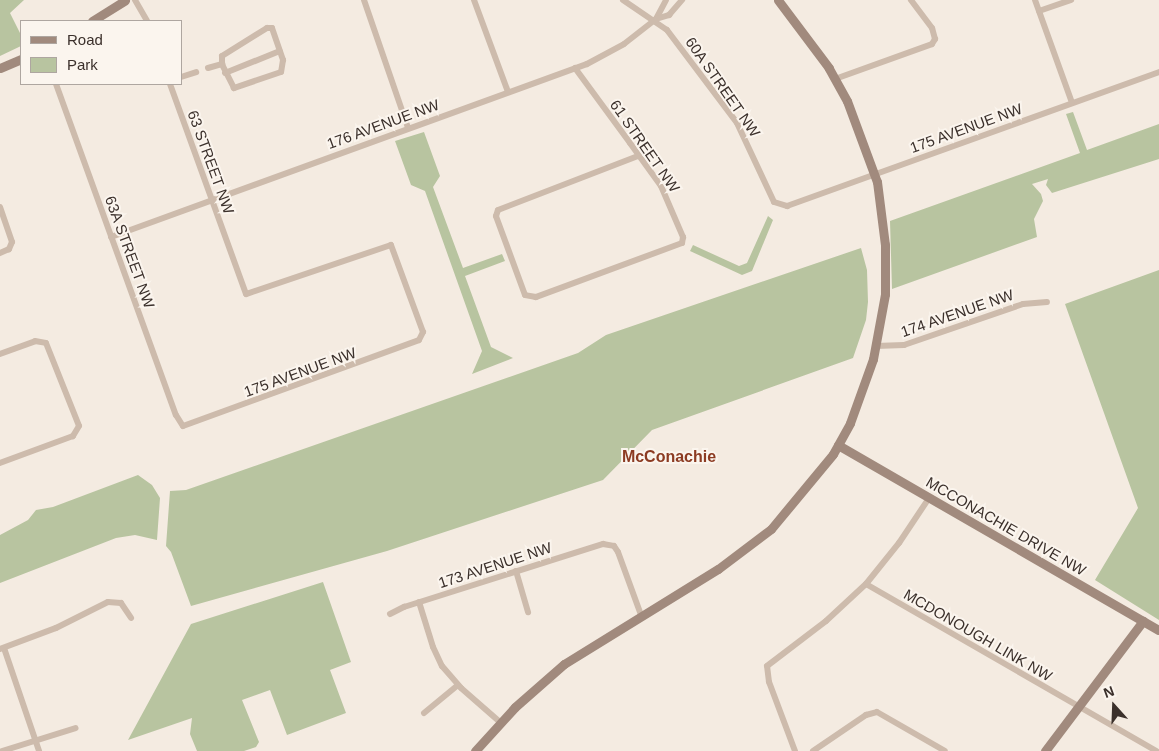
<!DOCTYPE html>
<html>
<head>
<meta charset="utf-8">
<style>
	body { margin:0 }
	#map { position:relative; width:1159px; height:751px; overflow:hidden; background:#f4ebe1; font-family:Helvetica,sans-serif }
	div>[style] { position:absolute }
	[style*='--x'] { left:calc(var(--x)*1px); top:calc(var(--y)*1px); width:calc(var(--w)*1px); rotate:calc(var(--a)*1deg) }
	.green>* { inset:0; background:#b8c4a0 }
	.street>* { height:6px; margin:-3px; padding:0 3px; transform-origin:3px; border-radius:3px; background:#cdbbac }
	.secondary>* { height:9px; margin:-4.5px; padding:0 4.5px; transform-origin:4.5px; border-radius:4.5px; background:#a18a7d }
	span { translate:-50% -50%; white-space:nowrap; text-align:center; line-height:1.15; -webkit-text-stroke:4px #fbf5ee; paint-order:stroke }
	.street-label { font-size:15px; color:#3b302b }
	.neighbourhood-label { font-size:16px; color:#8c3b22; font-weight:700 }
	.legend { position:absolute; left:20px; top:20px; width:162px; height:65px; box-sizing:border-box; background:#fbf5ee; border:1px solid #aea6a0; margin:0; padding:6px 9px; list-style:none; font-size:15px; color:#3b302b }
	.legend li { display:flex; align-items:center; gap:10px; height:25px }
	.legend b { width:25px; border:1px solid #aea6a0 }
	.north { position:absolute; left:1089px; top:681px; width:50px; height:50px; -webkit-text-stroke:4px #fbf5ee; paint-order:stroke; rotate:340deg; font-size:14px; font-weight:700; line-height:20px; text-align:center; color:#3b302b }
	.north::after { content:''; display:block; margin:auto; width:18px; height:22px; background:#3b302b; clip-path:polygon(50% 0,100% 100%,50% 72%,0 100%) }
</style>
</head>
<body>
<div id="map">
	<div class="green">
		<i style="clip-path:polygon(0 0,24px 0,10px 13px,21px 35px,21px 46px,0 56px)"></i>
		<i style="clip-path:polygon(1073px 112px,1087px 150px,1159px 124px,1159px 159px,1052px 193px,1046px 185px,1048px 179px,1032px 184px,1041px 194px,1043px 201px,1034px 219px,1037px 237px,892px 289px,890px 221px,1080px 153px,1066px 114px)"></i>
		<i style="clip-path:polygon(424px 132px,440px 176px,433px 187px,463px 268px,502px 254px,505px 261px,465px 276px,491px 347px,513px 358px,472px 374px,482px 351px,425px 191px,411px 185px,395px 141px)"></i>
		<i style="clip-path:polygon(768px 216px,773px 220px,752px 271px,742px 275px,690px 251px,693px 245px,739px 266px,747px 263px)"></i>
		<i style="clip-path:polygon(861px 248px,867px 270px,868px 302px,866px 320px,853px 358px,652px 430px,603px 480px,387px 551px,191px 606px,171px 552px,166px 546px,170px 491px,186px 490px,578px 353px,606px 335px)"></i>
		<i style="clip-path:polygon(1159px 270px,1159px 620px,1095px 580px,1138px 508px,1065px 304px)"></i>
		<i style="clip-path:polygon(138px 475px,152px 485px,160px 498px,157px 540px,135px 535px,116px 538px,0 583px,0 535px,28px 520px,36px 510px,53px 507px)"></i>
		<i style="clip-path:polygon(323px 582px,351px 662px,330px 670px,346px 713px,287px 735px,270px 690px,242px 700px,259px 742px,256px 747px,244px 751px,197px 751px,190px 734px,192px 718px,128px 740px,191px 624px)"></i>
	</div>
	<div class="street">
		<i style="--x:135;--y:0;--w:24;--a:60"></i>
		<i style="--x:364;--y:0;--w:135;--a:71"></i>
		<i style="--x:474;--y:0;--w:98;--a:69.7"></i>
		<i style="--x:623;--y:0;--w:53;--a:34.3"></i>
		<i style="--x:667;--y:30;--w:116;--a:53"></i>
		<i style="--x:737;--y:123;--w:87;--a:64.9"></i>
		<i style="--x:774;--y:202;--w:14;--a:17"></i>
		<i style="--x:787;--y:206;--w:395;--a:-19.8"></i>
		<i style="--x:1035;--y:0;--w:109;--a:70.2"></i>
		<i style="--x:1039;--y:11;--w:34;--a:-19"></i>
		<i style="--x:656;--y:19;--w:21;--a:-62"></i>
		<i style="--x:267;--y:28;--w:5;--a:0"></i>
		<i style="--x:272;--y:28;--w:34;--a:71"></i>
		<i style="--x:283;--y:60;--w:12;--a:99"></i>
		<i style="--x:281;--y:72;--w:50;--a:161.2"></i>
		<i style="--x:234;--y:88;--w:27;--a:-117"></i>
		<i style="--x:222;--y:64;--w:8;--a:-90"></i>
		<i style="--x:222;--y:56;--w:53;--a:-31.9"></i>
		<i style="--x:208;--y:68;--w:15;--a:-16"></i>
		<i style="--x:575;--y:68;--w:93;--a:53.7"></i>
		<i style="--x:630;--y:143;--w:53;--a:54.2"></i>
		<i style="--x:661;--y:186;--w:56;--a:66.7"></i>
		<i style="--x:683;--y:237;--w:6;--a:99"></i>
		<i style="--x:682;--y:243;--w:156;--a:159.7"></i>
		<i style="--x:536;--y:297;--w:11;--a:-170"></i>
		<i style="--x:525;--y:295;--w:84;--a:-110.2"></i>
		<i style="--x:496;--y:216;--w:6;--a:-72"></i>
		<i style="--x:498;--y:210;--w:150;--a:-21.1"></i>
		<i style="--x:225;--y:73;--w:59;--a:-21.8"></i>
		<i style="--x:181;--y:77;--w:16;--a:-18"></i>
		<i style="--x:835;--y:79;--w:103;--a:-19.8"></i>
		<i style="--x:932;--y:44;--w:6;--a:-59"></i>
		<i style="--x:935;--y:39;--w:11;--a:-105"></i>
		<i style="--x:932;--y:28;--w:35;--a:-127"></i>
		<i style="--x:56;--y:84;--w:352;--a:70.1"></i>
		<i style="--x:176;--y:415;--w:13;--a:58"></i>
		<i style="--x:183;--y:426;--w:251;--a:-20"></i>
		<i style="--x:419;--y:340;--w:9;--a:-63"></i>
		<i style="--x:423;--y:332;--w:93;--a:-110.2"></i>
		<i style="--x:391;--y:245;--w:153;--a:161.3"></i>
		<i style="--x:246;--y:294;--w:223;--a:-109.9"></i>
		<i style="--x:0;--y:207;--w:37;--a:71"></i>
		<i style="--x:12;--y:242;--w:8;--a:113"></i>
		<i style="--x:9;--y:249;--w:10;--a:156"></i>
		<i style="--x:111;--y:237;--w:506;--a:-19.97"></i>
		<i style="--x:587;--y:64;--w:42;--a:-28.4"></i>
		<i style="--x:624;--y:44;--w:41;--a:-38"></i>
		<i style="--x:656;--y:19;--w:14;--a:-17"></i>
		<i style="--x:669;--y:15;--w:20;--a:-49"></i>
		<i style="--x:876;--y:346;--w:28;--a:-2"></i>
		<i style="--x:904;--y:345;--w:126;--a:-19"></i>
		<i style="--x:1023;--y:304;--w:24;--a:-5"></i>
		<i style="--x:0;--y:354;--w:37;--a:-20"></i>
		<i style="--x:35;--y:341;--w:11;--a:10"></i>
		<i style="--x:46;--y:343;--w:89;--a:68.3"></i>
		<i style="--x:79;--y:426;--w:12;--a:121"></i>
		<i style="--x:73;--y:436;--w:78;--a:159.7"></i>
		<i style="--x:516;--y:571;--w:43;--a:73.7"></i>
		<i style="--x:866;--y:584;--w:335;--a:29.9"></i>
		<i style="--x:419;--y:602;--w:47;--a:72.7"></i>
		<i style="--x:433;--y:647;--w:21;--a:65"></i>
		<i style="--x:442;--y:666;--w:29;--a:49"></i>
		<i style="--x:461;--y:688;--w:52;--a:41.1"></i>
		<i style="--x:390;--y:614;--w:16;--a:-27"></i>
		<i style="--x:404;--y:607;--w:209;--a:-17.6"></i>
		<i style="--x:603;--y:544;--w:11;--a:10"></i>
		<i style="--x:614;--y:546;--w:7;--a:56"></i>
		<i style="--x:618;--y:552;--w:67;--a:69.9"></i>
		<i style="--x:4;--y:648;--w:109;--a:71.2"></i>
		<i style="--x:0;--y:649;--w:60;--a:-20.6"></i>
		<i style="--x:56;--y:628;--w:58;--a:-26.6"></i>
		<i style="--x:108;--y:602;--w:13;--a:4"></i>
		<i style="--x:121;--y:603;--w:18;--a:56"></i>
		<i style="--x:424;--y:713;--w:44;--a:-39.5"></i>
		<i style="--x:2;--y:751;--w:77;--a:-17.3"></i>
		<i style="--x:795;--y:751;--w:74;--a:-110.6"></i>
		<i style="--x:769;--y:682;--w:16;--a:-97"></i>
		<i style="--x:767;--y:666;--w:74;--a:-37.3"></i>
		<i style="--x:826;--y:621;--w:54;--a:-42.8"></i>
		<i style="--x:866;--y:584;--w:53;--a:-51.2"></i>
		<i style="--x:899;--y:543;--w:54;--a:-56.3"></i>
		<i style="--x:813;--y:751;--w:64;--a:-34.2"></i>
		<i style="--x:866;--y:715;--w:11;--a:-15"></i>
		<i style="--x:877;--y:712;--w:78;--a:29.8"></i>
	</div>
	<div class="secondary">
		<i style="--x:92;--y:21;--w:39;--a:-32"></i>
		<i style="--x:0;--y:68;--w:23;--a:-23"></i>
		<i style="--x:838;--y:445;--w:370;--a:30"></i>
		<i style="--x:475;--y:751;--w:59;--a:-47.7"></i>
		<i style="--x:515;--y:707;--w:65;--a:-41.3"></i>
		<i style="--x:564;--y:664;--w:181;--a:-31.7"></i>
		<i style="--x:718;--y:569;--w:66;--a:-37"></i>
		<i style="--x:771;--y:529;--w:97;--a:-50.4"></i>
		<i style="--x:833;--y:454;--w:35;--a:-61"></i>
		<i style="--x:850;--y:423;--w:68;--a:-70.2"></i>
		<i style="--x:873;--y:359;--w:66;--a:-79.5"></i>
		<i style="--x:885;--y:294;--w:49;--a:-90"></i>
		<i style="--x:885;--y:245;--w:64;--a:-97.2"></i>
		<i style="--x:877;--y:182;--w:86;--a:-110.3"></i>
		<i style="--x:847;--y:101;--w:38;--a:-119"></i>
		<i style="--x:829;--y:68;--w:85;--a:-126.9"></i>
		<i style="--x:1045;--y:751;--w:163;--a:-53"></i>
	</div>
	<div class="street-label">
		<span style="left:723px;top:87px;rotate:55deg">60A STREET NW</span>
		<span style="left:383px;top:124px;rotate:-20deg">176 AVENUE NW</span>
		<span style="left:966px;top:128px;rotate:-20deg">175 AVENUE NW</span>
		<span style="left:645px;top:146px;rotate:55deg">61 STREET NW</span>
		<span style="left:211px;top:162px;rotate:70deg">63 STREET NW</span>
		<span style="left:130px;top:252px;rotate:70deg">63A STREET NW</span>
		<span style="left:957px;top:313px;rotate:-19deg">174 AVENUE NW</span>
		<span style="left:300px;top:372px;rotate:-20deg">175 AVENUE NW</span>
		<span style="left:1006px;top:526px;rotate:30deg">MCCONACHIE DRIVE NW</span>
		<span style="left:495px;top:565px;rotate:-18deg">173 AVENUE NW</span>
		<span style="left:978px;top:635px;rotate:30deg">MCDONOUGH LINK NW</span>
	</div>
	<div class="neighbourhood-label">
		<span style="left:669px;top:457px">McConachie</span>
	</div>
	<ul class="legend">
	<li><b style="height:6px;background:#a18a7d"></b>Road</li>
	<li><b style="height:14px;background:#b8c4a0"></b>Park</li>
	</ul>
	<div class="north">N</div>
</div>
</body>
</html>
